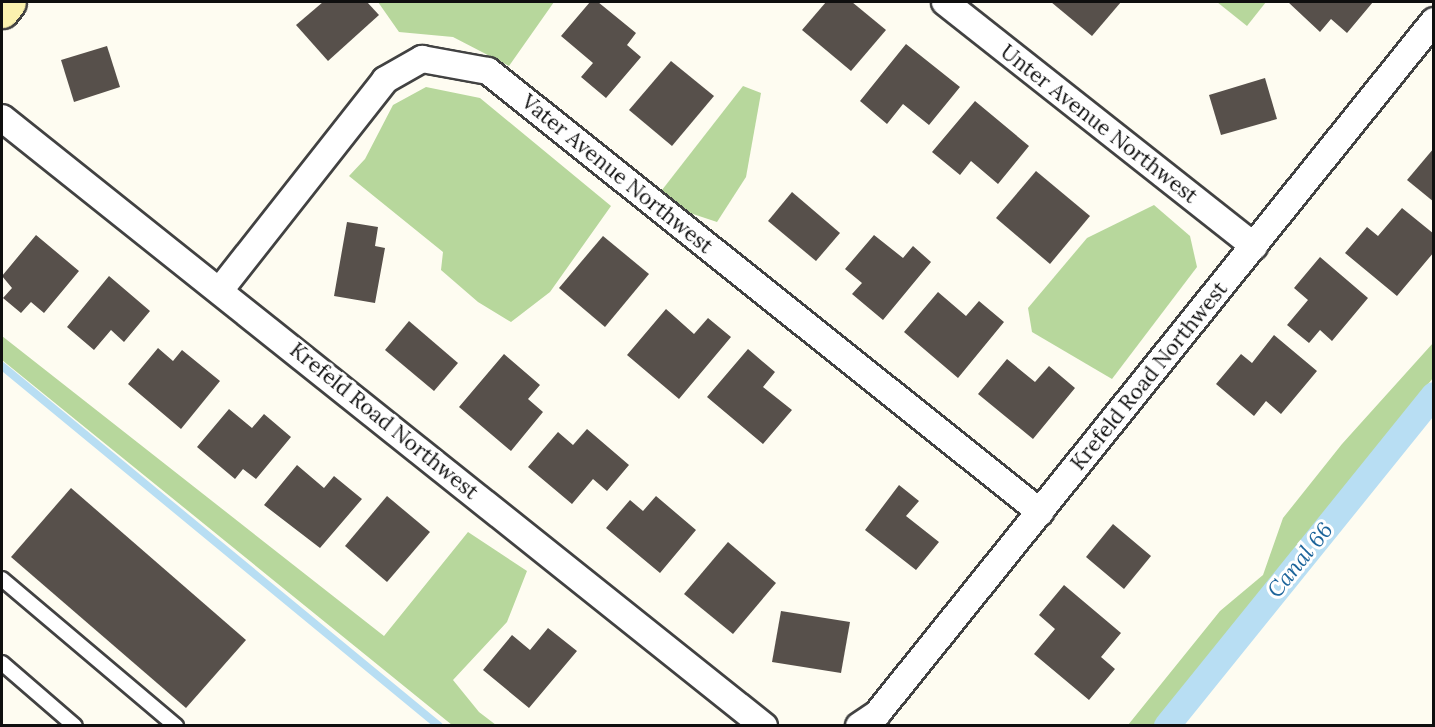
<!DOCTYPE html>
<html>
<head>
<meta charset="utf-8">
<style>
	body { margin:0 }
	#map { position:relative; width:1435px; height:727px; overflow:hidden; background:#fefcf1; font-family:Lora,serif }
	div>[style] { position:absolute }
	[style*='--x'] { left:calc(var(--x)*1px); top:calc(var(--y)*1px); width:calc(var(--w)*1px); rotate:calc(var(--a)*1deg) }
	.forest>* { inset:0; background:#b7d79c }
	.stream>* { height:8px; margin:-4px; padding:0 4px; transform-origin:4px; border-radius:4px; background:#b8def3 }
	.canal>* { height:26px; margin:-13px; padding:0 13px; transform-origin:13px; border-radius:13px; background:#b8def3 }
	.building>* { inset:0; background:#57504b }
	.roads { filter:drop-shadow(2px 0 #424242) drop-shadow(-2px 0 #424242) drop-shadow(0 2px #424242) drop-shadow(0 -2px #424242) }
	.lane>* { height:14px; margin:-7px; padding:0 7px; transform-origin:7px; border-radius:7px; background:#fff }
	.street>* { height:26px; margin:-13px; padding:0 13px; transform-origin:13px; border-radius:13px; background:#fff }
	.secondary>* { height:33px; margin:-16.5px; padding:0 16.5px; transform-origin:16.5px; border-radius:16.5px; background:#fbf2af }
	span { translate:-50% -50%; white-space:nowrap; text-align:center; line-height:1.15; -webkit-text-stroke:6px #fff; paint-order:stroke }
	.street-label { font-size:21px; color:#0f0f0f }
	.water-label { font-size:22px; color:#1d659b; font-style:italic }
	.frame { position:absolute; inset:0; border:3px solid #0f0f0f; pointer-events:none }
</style>
</head>
<body>
<div id="map">
	<div class="forest">
		<i style="clip-path:polygon(378px 2px,554px 2px,509px 66px,453px 37px,399px 32px)"></i>
		<i style="clip-path:polygon(1217px 2px,1266px 2px,1247px 26px)"></i>
		<i style="clip-path:polygon(743px 86px,761px 93px,746px 177px,717px 222px,672px 207px,662px 190px)"></i>
		<i style="clip-path:polygon(426px 87px,480px 98px,611px 206px,550px 292px,511px 322px,478px 302px,441px 270px,443px 252px,349px 176px,365px 159px,393px 105px)"></i>
		<i style="clip-path:polygon(1154px 205px,1190px 236px,1197px 267px,1112px 379px,1032px 332px,1028px 308px,1087px 238px)"></i>
		<i style="clip-path:polygon(2px 336px,384px 636px,468px 532px,527px 571px,507px 622px,453px 680px,479px 712px,496px 725px,452px 725px,2px 360px)"></i>
		<i style="clip-path:polygon(1433px 343px,1433px 378px,1154px 725px,1128px 725px,1220px 611px,1263px 575px,1283px 518px,1342px 444px)"></i>
	</div>
	<div class="stream">
		<i style="--x:2;--y:366;--w:566;--a:39.48"></i>
	</div>
	<div class="canal">
		<i style="--x:1167;--y:726;--w:425;--a:-51.1"></i>
	</div>
	<div class="building">
		<i style="clip-path:polygon(323px 2px,367px 2px,379px 15px,328px 61px,296px 25px)"></i>
		<i style="clip-path:polygon(590px 2px,598px 2px,636px 33px,627px 45px,641px 57px,606px 98px,581px 77px,593px 63px,561px 36px)"></i>
		<i style="clip-path:polygon(826px 2px,852px 2px,886px 30px,851px 71px,802px 30px)"></i>
		<i style="clip-path:polygon(1051px 2px,1121px 2px,1092px 36px)"></i>
		<i style="clip-path:polygon(1288px 2px,1373px 2px,1347px 33px,1331px 19px,1320px 32px)"></i>
		<i style="clip-path:polygon(906px 44px,960px 87px,929px 125px,903px 104px,887px 124px,860px 101px)"></i>
		<i style="clip-path:polygon(107px 46px,120px 87px,74px 102px,61px 60px)"></i>
		<i style="clip-path:polygon(671px 61px,714px 96px,672px 146px,629px 110px)"></i>
		<i style="clip-path:polygon(1265px 78px,1277px 119px,1221px 135px,1209px 95px)"></i>
		<i style="clip-path:polygon(975px 101px,1029px 146px,998px 184px,971px 161px,960px 175px,932px 152px)"></i>
		<i style="clip-path:polygon(1434px 148px,1434px 202px,1407px 180px)"></i>
		<i style="clip-path:polygon(1036px 171px,1090px 216px,1050px 264px,996px 218px)"></i>
		<i style="clip-path:polygon(792px 192px,840px 233px,816px 261px,768px 221px)"></i>
		<i style="clip-path:polygon(1402px 208px,1434px 234px,1434px 252px,1397px 296px,1345px 253px,1367px 227px,1378px 236px)"></i>
		<i style="clip-path:polygon(347px 222px,378px 227px,375px 246px,385px 248px,375px 303px,334px 296px)"></i>
		<i style="clip-path:polygon(36px 235px,79px 271px,44px 313px,31px 302px,21px 313px,3px 298px,12px 288px,2px 276px)"></i>
		<i style="clip-path:polygon(874px 235px,903px 258px,913px 246px,931px 262px,883px 320px,852px 294px,862px 283px,845px 269px)"></i>
		<i style="clip-path:polygon(603px 236px,649px 274px,605px 327px,559px 288px)"></i>
		<i style="clip-path:polygon(1320px 257px,1368px 298px,1332px 341px,1320px 330px,1309px 343px,1287px 325px,1308px 300px,1294px 288px)"></i>
		<i style="clip-path:polygon(109px 276px,150px 311px,124px 342px,111px 330px,94px 350px,67px 327px)"></i>
		<i style="clip-path:polygon(938px 292px,966px 316px,979px 301px,1004px 322px,958px 378px,904px 332px)"></i>
		<i style="clip-path:polygon(666px 309px,694px 334px,708px 318px,731px 337px,679px 399px,627px 355px)"></i>
		<i style="clip-path:polygon(409px 321px,458px 363px,434px 391px,385px 350px)"></i>
		<i style="clip-path:polygon(1274px 335px,1317px 371px,1281px 414px,1266px 401px,1254px 416px,1216px 384px,1241px 354px,1252px 363px)"></i>
		<i style="clip-path:polygon(158px 348px,173px 361px,182px 350px,220px 381px,181px 429px,128px 384px)"></i>
		<i style="clip-path:polygon(748px 349px,775px 372px,763px 387px,792px 410px,763px 444px,707px 397px)"></i>
		<i style="clip-path:polygon(504px 354px,540px 385px,528px 399px,543px 412px,511px 451px,459px 407px)"></i>
		<i style="clip-path:polygon(1007px 359px,1035px 382px,1049px 366px,1075px 388px,1033px 439px,978px 394px)"></i>
		<i style="clip-path:polygon(229px 409px,252px 428px,264px 414px,291px 437px,256px 479px,243px 469px,235px 479px,197px 447px)"></i>
		<i style="clip-path:polygon(587px 429px,629px 465px,607px 491px,593px 479px,572px 504px,528px 467px,558px 432px,573px 445px)"></i>
		<i style="clip-path:polygon(297px 465px,324px 488px,334px 476px,362px 499px,320px 548px,264px 505px)"></i>
		<i style="clip-path:polygon(899px 485px,919px 501px,906px 516px,939px 542px,916px 570px,865px 530px)"></i>
		<i style="clip-path:polygon(71px 488px,246px 640px,186px 708px,11px 557px)"></i>
		<i style="clip-path:polygon(387px 496px,430px 532px,387px 582px,345px 546px)"></i>
		<i style="clip-path:polygon(656px 496px,696px 530px,660px 573px,606px 528px,630px 500px,643px 511px)"></i>
		<i style="clip-path:polygon(1113px 524px,1151px 556px,1124px 589px,1086px 557px)"></i>
		<i style="clip-path:polygon(728px 542px,776px 583px,733px 634px,684px 594px)"></i>
		<i style="clip-path:polygon(1064px 585px,1121px 633px,1101px 657px,1115px 669px,1089px 700px,1034px 654px,1055px 629px,1039px 615px)"></i>
		<i style="clip-path:polygon(781px 611px,850px 622px,841px 673px,772px 662px)"></i>
		<i style="clip-path:polygon(548px 628px,577px 651px,529px 708px,483px 670px,512px 635px,530px 650px)"></i>
	</div>
	<div class="roads">
		<div class="lane">
			<i style="--x:2;--y:579;--w:228;--a:40.2"></i>
			<i style="--x:2;--y:663;--w:96;--a:40.8"></i>
		</div>
		<div class="street">
			<i style="--x:945;--y:2;--w:394;--a:38.3"></i>
			<i style="--x:2;--y:118;--w:975;--a:38.59"></i>
			<i style="--x:220;--y:290;--w:267;--a:-51.8"></i>
			<i style="--x:385;--y:80;--w:43;--a:-29.6"></i>
			<i style="--x:422;--y:59;--w:67;--a:10.3"></i>
			<i style="--x:488;--y:71;--w:707;--a:38.62"></i>
			<i style="--x:859;--y:726;--w:22;--a:-34"></i>
			<i style="--x:877;--y:714;--w:889;--a:-51.21"></i>
		</div>
		<div class="secondary">
			<i style="--x:2;--y:11;--w:11;--a:-52"></i>
		</div>
	</div>
	<div class="street-label">
		<span style="left:1099px;top:124px;rotate:38deg">Unter Avenue Northwest</span>
		<span style="left:617px;top:174px;rotate:39deg">Vater Avenue Northwest</span>
		<span style="left:1149px;top:376px;rotate:-51deg">Krefeld Road Northwest</span>
		<span style="left:384px;top:421px;rotate:39deg">Krefeld Road Northwest</span>
	</div>
	<div class="water-label">
		<span style="left:1300px;top:560px;rotate:-51deg">Canal 66</span>
	</div>
	<div class="frame"></div>
</div>
</body>
</html>
